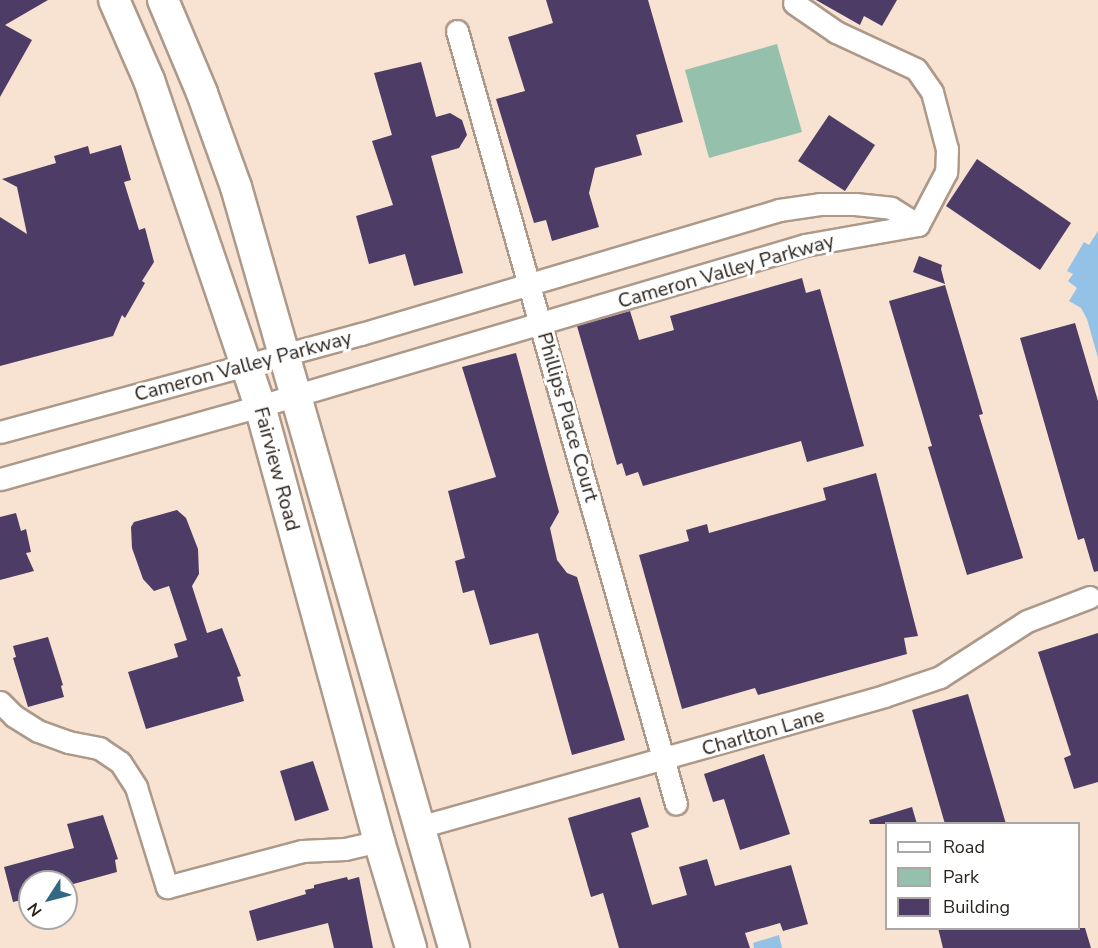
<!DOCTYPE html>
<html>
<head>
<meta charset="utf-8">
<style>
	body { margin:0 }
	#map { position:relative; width:1098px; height:948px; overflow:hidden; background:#f8e2d1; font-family:"Nunito Sans",sans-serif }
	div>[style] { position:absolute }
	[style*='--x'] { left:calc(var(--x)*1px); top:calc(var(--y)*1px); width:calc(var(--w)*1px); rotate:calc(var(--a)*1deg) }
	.green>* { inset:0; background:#95c1ac }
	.water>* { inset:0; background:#94c2e7 }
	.building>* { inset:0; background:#4d3c66 }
	.roads { filter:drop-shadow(2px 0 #ad9989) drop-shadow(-2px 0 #ad9989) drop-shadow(0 2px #ad9989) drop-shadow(0 -2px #ad9989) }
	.minor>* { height:21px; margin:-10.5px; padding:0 10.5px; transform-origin:10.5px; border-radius:10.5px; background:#fff }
	.secondary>* { height:30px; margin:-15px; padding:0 15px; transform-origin:15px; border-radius:15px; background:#fff }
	span { translate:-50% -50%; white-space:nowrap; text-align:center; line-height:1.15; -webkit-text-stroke:6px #fff; paint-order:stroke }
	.street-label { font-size:20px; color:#2b231d }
	.legend { position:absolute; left:885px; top:822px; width:195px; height:108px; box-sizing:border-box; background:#fff; border:2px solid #aaa7a5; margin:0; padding:8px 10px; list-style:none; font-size:18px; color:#2b231d }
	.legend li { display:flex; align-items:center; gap:12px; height:30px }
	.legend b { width:30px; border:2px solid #aaa7a5 }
	.north { position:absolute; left:18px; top:870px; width:60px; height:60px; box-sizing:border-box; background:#fff; border:2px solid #aaa7a5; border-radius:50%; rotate:234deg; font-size:16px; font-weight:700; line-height:24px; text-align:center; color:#2b231d }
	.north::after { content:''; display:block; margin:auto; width:21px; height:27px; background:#326883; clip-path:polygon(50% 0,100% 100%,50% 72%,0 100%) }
</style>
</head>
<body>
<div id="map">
	<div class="green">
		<i style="clip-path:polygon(777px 44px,802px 132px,709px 158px,685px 70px)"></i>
	</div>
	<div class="water">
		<i style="clip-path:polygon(1098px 231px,1098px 358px,1087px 319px,1081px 308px,1069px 301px,1077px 288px,1068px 281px,1073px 274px,1067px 271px,1084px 242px,1089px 245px)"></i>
		<i style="clip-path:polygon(779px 935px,782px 948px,754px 948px,753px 943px)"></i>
	</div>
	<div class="building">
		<i style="clip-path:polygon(0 0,48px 0,5px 25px,32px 40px,0 97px)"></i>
		<i style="clip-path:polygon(546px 0,648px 0,683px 122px,636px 135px,642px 155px,595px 168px,589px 193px,599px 227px,552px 241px,546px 220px,534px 223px,496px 99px,525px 91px,508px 37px,553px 23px)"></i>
		<i style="clip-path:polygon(816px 0,897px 0,882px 26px,864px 16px,860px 25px)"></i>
		<i style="clip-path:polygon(421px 62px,436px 117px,450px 113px,462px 120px,467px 135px,459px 148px,431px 156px,463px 273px,414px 286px,405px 254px,369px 264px,356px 216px,393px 205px,372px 141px,392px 135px,374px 73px)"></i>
		<i style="clip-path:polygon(829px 115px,875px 145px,845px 191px,798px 161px)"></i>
		<i style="clip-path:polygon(121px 145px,131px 180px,124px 182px,139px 230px,145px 228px,154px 262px,142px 281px,145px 283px,125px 318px,122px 315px,113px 336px,0 366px,0 217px,27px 234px,17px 187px,2px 179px,56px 163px,54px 156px,88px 146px,90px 154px)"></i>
		<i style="clip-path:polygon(977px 159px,1071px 223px,1040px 270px,946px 206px)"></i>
		<i style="clip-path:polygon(919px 256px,942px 265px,941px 269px,945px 284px,913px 272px)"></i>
		<i style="clip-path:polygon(802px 278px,806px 293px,820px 289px,864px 446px,807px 462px,801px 441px,643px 486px,638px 472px,626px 476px,622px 463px,617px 465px,577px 326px,630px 311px,639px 340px,674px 330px,670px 316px)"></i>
		<i style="clip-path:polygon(945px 285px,983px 414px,979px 415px,1023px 558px,967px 575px,928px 447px,932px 446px,889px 301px)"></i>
		<i style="clip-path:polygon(1075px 323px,1098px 401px,1098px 571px,1094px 572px,1084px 538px,1078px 540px,1020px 338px)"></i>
		<i style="clip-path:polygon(516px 353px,559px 512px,550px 528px,557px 560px,567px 573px,577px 577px,625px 740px,572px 755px,538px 633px,490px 645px,474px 590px,463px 593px,455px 561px,465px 558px,448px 491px,496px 477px,462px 367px)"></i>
		<i style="clip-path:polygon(876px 473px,918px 636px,904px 638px,907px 654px,758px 695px,755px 688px,682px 709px,639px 555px,689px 541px,686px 530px,707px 524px,709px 533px,826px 500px,823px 488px)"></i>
		<i style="clip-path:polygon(177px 510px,186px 518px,198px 549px,199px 574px,192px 586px,200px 611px,207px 633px,222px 628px,241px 676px,237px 677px,244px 701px,146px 729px,128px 672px,178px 657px,174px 644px,187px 640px,169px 586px,154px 591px,143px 579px,132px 548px,131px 527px,134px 522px)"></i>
		<i style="clip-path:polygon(16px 513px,21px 531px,26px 529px,31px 552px,26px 553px,34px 571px,0 580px,0 517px)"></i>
		<i style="clip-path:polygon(1098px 633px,1098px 782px,1074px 789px,1064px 758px,1071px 755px,1038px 652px)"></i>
		<i style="clip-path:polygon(48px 637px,63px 685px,61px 686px,64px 697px,28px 707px,13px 658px,16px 657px,13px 646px)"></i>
		<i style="clip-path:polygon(968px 694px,1006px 824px,945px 824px,912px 710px)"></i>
		<i style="clip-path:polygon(764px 754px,790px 834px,740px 850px,724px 799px,713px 802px,704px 774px)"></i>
		<i style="clip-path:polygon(313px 761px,329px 810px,295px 821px,280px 771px)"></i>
		<i style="clip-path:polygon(640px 797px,649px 827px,631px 833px,652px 905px,687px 895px,679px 867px,707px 859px,715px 886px,791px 865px,808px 924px,783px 931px,780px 923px,745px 933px,750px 948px,619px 948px,603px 893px,591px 897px,568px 818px)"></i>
		<i style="clip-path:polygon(912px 807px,917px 824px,870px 824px,869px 820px)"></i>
		<i style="clip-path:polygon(103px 815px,118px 859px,115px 860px,117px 872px,66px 886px,66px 882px,30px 882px,30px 898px,13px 902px,4px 867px,74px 848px,67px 824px)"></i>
		<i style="clip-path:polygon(347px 877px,348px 880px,359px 877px,373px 948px,334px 948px,328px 923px,257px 941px,249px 911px,306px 894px,305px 890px,314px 888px,314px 885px)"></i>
		<i style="clip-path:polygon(938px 928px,1085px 928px,1091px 948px,943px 948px)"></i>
	</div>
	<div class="roads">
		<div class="minor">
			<i style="--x:794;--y:3;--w:51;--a:34.6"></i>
			<i style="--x:836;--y:32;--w:88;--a:24.8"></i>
			<i style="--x:916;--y:69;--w:28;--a:55"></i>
			<i style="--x:932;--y:92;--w:59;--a:75.3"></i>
			<i style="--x:947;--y:149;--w:23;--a:92"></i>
			<i style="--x:946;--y:172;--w:60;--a:117.8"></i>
			<i style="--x:457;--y:31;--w:803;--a:74.18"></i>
			<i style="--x:0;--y:432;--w:374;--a:-15.2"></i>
			<i style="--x:361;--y:334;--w:436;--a:-16.5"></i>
			<i style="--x:779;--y:210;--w:41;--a:-8.3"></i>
			<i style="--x:820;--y:204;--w:35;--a:0"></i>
			<i style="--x:855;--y:204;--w:36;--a:6"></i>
			<i style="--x:891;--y:208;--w:32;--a:32"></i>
			<i style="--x:918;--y:225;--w:115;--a:170"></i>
			<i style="--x:805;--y:245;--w:568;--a:163.54"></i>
			<i style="--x:260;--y:406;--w:270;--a:164.3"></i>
			<i style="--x:0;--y:702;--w:20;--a:45"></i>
			<i style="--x:14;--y:716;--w:28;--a:32"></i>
			<i style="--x:38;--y:731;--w:32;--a:20"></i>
			<i style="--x:68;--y:742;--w:32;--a:11"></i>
			<i style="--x:99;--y:748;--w:25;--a:34"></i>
			<i style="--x:120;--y:762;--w:30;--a:57"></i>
			<i style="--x:136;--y:787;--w:105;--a:72.8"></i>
			<i style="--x:167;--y:887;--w:140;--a:-14.9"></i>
			<i style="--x:302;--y:851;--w:43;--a:-2.7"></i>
			<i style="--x:345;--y:849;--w:35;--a:-13"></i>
			<i style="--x:419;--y:827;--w:483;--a:-15.7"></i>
			<i style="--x:884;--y:696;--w:59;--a:-18.7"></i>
			<i style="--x:940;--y:677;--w:103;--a:-32.8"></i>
			<i style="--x:1027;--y:621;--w:67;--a:-20.9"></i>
		</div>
		<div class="secondary">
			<i style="--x:114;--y:0;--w:87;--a:66.4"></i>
			<i style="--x:149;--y:80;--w:344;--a:71.2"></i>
			<i style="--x:260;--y:406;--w:451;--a:74.7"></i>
			<i style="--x:379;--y:841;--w:112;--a:73.3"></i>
			<i style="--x:163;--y:0;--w:101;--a:67.2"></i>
			<i style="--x:202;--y:93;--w:100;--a:70.1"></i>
			<i style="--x:236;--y:187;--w:792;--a:74.01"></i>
		</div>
	</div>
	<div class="street-label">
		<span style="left:726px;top:271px;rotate:-16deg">Cameron Valley Parkway</span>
		<span style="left:243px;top:366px;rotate:-15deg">Cameron Valley Parkway</span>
		<span style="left:568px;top:417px;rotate:74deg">Phillips Place Court</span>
		<span style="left:277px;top:469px;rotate:75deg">Fairview Road</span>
		<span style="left:763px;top:732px;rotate:-16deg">Charlton Lane</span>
	</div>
	<ul class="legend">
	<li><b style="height:8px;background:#fff"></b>Road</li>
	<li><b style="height:16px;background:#95c1ac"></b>Park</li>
	<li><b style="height:16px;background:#4d3c66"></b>Building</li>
	</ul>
	<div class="north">N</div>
</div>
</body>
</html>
